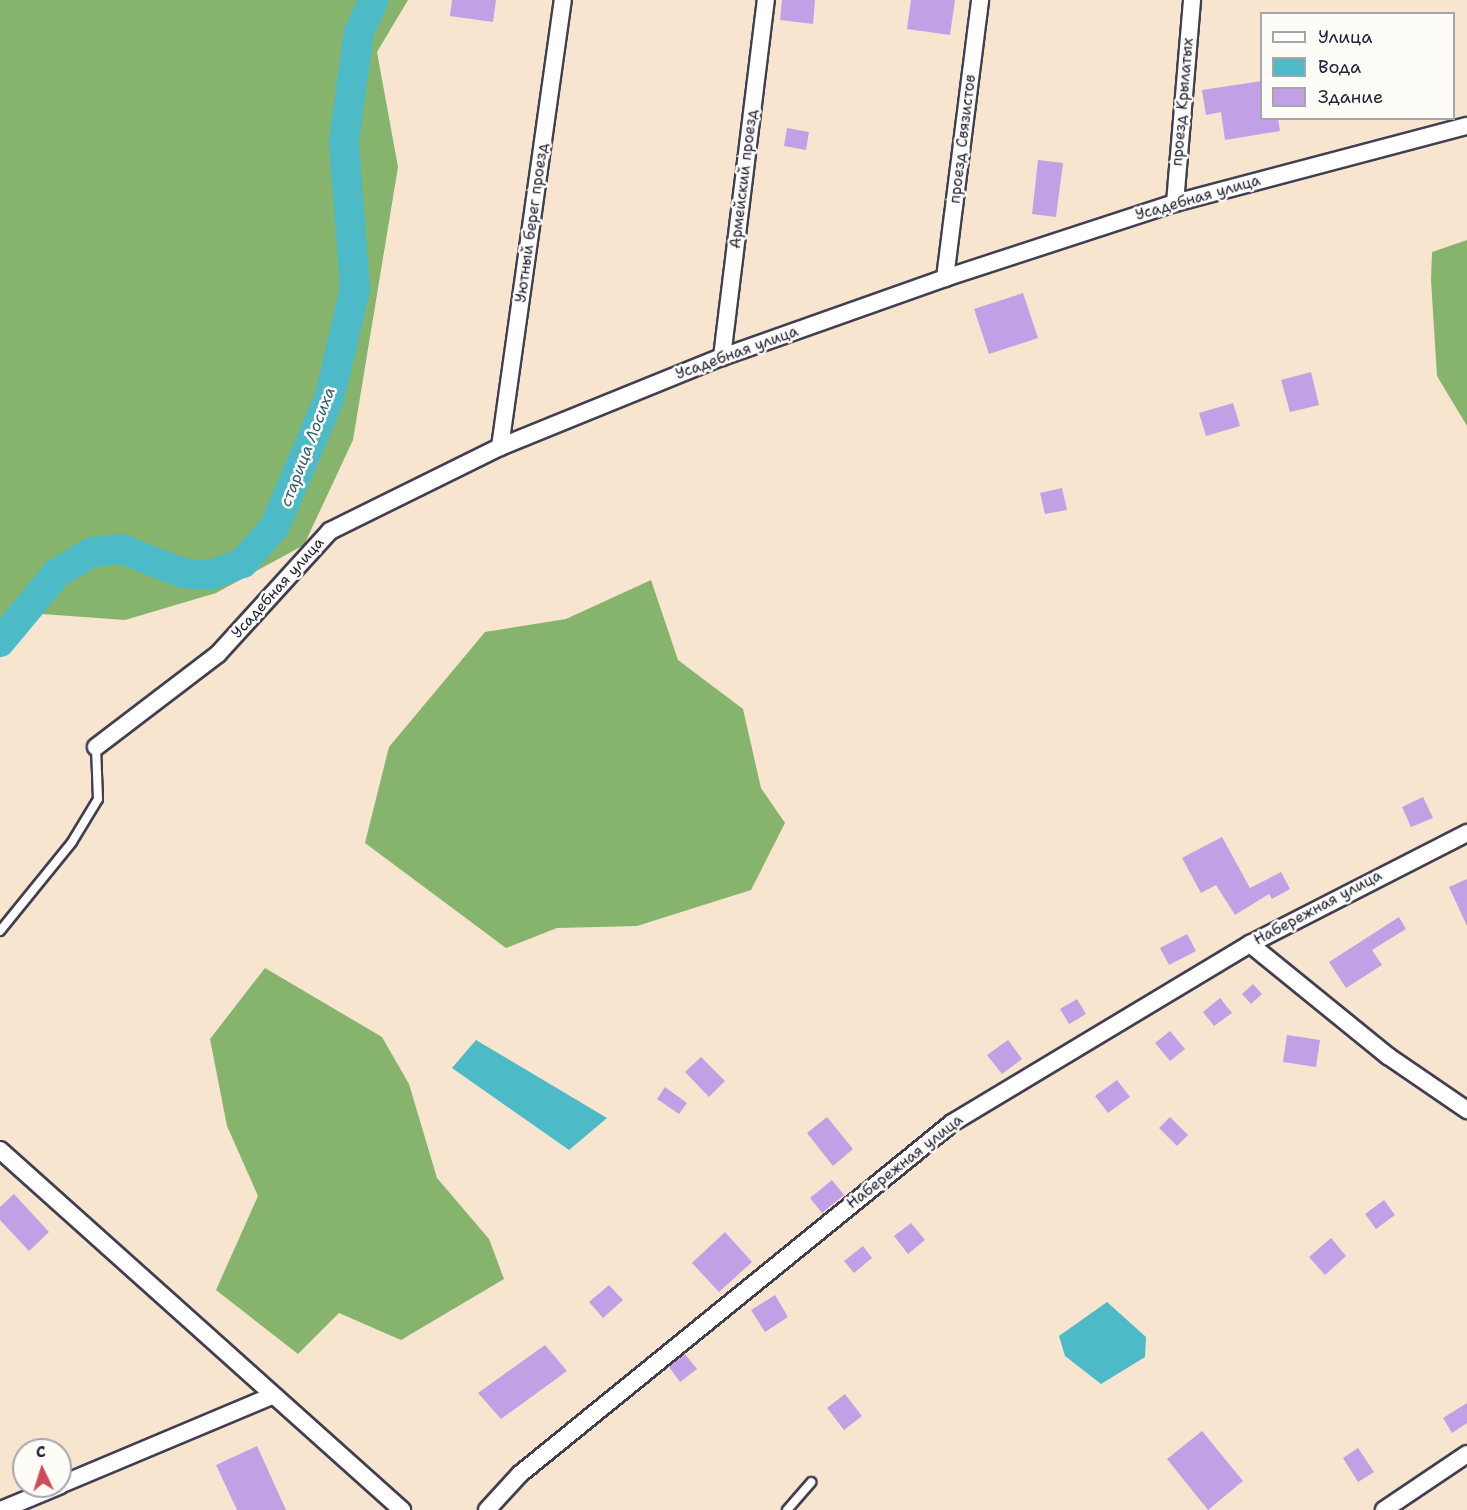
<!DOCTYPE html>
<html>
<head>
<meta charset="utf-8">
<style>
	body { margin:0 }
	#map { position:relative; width:1467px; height:1510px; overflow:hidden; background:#f7e5d0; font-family:"Shantell Sans",sans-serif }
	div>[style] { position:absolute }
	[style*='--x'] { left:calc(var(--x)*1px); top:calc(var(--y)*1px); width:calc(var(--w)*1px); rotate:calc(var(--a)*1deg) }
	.forest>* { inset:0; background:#86b46d }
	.water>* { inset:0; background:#4dbac7 }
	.river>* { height:30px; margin:-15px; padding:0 15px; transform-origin:15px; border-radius:15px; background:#4dbac7 }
	.building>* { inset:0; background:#c2a0e5 }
	.roads { filter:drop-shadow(2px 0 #423f51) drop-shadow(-2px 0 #423f51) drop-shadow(0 2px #423f51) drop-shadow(0 -2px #423f51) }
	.service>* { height:8px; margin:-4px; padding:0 4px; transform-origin:4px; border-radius:4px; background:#fff }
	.minor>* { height:16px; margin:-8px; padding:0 8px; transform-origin:8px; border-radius:8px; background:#fff }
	span { translate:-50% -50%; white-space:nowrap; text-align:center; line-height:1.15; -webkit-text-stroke:5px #fdfcf7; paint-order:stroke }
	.street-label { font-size:15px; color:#22223b }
	.water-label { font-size:16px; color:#335f73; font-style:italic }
	.legend { position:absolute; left:1260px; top:12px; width:195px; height:108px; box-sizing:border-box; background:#fdfcf7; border:2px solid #a5a5ac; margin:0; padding:8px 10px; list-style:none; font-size:18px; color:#22223b }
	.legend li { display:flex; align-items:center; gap:12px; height:30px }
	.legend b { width:30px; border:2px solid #a5a5ac }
	.north { position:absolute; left:12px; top:1438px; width:60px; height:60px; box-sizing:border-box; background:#fdfcf7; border:2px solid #a5a5ac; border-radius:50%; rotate:356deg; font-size:16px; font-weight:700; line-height:24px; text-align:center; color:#22223b }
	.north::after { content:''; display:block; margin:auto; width:21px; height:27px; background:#d1495b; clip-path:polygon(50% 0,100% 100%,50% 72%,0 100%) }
</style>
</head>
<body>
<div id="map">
	<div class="forest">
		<i style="clip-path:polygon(0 0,408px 0,377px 52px,398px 167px,353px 440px,304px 545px,216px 593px,125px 620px,42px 614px,0 627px)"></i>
		<i style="clip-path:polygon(1467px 240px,1467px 426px,1437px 376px,1431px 280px,1432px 252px)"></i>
		<i style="clip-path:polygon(651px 580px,678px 660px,743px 709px,761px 788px,785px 823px,751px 890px,637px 926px,557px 928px,506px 948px,365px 843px,389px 747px,485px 632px,566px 619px)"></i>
		<i style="clip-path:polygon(265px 968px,382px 1037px,409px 1084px,437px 1178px,489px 1239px,504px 1279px,401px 1340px,339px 1313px,298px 1354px,216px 1290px,258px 1196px,227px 1126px,210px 1039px)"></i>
	</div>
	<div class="water">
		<i style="clip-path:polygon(476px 1040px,607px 1118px,569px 1150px,452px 1068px)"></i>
		<i style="clip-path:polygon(1107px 1302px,1146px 1337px,1145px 1357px,1101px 1384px,1065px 1356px,1059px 1336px)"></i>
	</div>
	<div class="river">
		<i style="--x:0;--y:642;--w:89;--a:-50.4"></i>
		<i style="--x:57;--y:573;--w:41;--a:-31"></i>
		<i style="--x:92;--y:552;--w:29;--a:-6"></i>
		<i style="--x:121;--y:549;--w:66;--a:21.2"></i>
		<i style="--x:183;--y:573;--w:28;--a:4"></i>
		<i style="--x:211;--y:575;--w:34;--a:-21"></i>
		<i style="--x:243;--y:563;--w:49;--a:-49.1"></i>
		<i style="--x:275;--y:526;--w:138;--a:-67"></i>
		<i style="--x:329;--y:399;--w:113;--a:-76.7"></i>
		<i style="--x:355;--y:289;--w:148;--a:-94.3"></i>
		<i style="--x:344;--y:141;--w:110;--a:-82.2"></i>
		<i style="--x:359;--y:32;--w:35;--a:-65"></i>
	</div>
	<div class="building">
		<i style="clip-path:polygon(452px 0,496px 0,493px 22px,450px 16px)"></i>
		<i style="clip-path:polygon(782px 0,815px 0,813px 24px,780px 20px)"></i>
		<i style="clip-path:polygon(911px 0,955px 0,950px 35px,907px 29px)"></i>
		<i style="clip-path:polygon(1262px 81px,1262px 118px,1278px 118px,1280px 131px,1225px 140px,1221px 112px,1206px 115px,1202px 90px)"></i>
		<i style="clip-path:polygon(787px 128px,809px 132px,806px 150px,784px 146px)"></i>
		<i style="clip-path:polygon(1038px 160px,1063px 163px,1056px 217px,1032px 214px)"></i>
		<i style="clip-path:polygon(1023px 293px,1038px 338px,989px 354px,974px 309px)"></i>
		<i style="clip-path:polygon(1311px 372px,1319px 405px,1290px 412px,1281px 380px)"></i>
		<i style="clip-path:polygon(1233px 403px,1240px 426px,1206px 436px,1199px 413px)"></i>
		<i style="clip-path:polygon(1062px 488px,1067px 510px,1045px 514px,1040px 493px)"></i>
		<i style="clip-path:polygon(1423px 797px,1433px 818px,1411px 827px,1402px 807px)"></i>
		<i style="clip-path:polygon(1222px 837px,1250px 888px,1281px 872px,1290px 889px,1272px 899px,1269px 894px,1235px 915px,1216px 885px,1201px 893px,1182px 858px)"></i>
		<i style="clip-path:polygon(1467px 879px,1467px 926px,1449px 887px)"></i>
		<i style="clip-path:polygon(1399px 917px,1406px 929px,1372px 950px,1382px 965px,1346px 988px,1329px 962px)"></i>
		<i style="clip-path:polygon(1187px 934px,1196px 951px,1169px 965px,1160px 948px)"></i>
		<i style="clip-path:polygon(1253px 984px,1262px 994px,1251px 1004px,1242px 994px)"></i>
		<i style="clip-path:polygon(1220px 998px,1232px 1013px,1214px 1026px,1203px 1012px)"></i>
		<i style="clip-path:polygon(1077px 999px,1086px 1014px,1069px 1024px,1060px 1009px)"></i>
		<i style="clip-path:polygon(1170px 1031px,1185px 1049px,1170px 1061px,1155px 1043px)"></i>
		<i style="clip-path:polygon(1287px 1035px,1320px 1040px,1316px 1067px,1283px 1062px)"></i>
		<i style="clip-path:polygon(1008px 1040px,1022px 1059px,1002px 1074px,987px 1055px)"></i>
		<i style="clip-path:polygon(701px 1057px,725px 1081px,709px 1097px,685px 1072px)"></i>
		<i style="clip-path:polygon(1117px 1080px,1130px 1097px,1108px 1113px,1095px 1096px)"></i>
		<i style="clip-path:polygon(665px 1087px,687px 1103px,679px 1114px,657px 1099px)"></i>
		<i style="clip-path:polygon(827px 1117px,853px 1149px,833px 1166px,807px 1133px)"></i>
		<i style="clip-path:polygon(1170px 1117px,1188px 1135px,1177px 1146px,1159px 1128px)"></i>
		<i style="clip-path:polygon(832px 1180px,844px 1195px,822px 1213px,810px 1198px)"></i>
		<i style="clip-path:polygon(14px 1194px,49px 1232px,29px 1251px,0 1220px,0 1207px)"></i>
		<i style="clip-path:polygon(1384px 1200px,1395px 1215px,1376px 1229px,1365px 1214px)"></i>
		<i style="clip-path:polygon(911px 1223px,925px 1240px,908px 1254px,894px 1236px)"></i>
		<i style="clip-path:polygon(725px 1232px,752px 1262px,719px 1292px,692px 1263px)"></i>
		<i style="clip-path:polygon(1331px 1238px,1346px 1256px,1325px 1275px,1309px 1257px)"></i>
		<i style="clip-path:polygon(863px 1246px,872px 1258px,854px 1273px,844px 1261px)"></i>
		<i style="clip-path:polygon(609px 1285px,623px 1300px,603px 1318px,589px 1302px)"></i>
		<i style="clip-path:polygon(775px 1295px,788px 1317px,765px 1332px,751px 1310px)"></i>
		<i style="clip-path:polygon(545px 1345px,567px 1371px,501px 1419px,478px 1393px)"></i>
		<i style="clip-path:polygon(685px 1354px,697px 1369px,680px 1382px,669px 1367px)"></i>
		<i style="clip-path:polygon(845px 1394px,862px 1416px,844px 1430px,827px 1408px)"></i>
		<i style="clip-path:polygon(1467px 1403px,1467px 1423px,1452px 1433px,1443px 1418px)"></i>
		<i style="clip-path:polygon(1202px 1431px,1243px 1481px,1208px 1510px,1167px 1459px)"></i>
		<i style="clip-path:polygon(257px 1446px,286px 1510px,237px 1510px,216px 1465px)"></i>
		<i style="clip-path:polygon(1358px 1448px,1374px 1472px,1358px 1482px,1343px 1458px)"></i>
	</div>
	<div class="roads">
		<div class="service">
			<i style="--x:0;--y:931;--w:114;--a:-51"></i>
			<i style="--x:72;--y:842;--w:50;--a:-58.8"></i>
			<i style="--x:98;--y:799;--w:52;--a:-92.2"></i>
			<i style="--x:787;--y:1510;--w:37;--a:-49"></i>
		</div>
		<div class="minor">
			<i style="--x:1175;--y:203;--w:204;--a:-85.2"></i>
			<i style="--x:945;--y:278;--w:280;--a:-82.8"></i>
			<i style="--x:722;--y:357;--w:360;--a:-83"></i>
			<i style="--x:500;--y:447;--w:451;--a:-82"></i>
			<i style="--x:96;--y:747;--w:153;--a:-37.3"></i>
			<i style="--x:218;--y:654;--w:166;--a:-47.7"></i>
			<i style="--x:330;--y:531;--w:190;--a:-26.3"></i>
			<i style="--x:500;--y:447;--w:240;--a:-22.1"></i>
			<i style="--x:722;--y:357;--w:237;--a:-19.5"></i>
			<i style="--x:945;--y:278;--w:242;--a:-18.1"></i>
			<i style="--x:1175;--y:203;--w:302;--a:-14.8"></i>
			<i style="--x:1250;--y:944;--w:178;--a:39.1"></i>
			<i style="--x:1388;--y:1056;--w:96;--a:34.4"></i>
			<i style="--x:0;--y:1150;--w:540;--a:41.85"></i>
			<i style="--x:60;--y:1485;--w:230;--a:-22.8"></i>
			<i style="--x:1;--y:1510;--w:63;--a:-22.5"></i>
			<i style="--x:487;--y:1510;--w:49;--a:-47.5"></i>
			<i style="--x:520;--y:1474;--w:557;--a:-39.09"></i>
			<i style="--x:952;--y:1123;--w:348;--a:-31"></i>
			<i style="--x:1250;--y:944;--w:244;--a:-27.1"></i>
			<i style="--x:1384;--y:1510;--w:100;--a:-34"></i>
		</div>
	</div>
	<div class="street-label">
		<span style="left:1183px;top:102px;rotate:-85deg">проезд Крылатых</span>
		<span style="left:963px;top:139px;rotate:-83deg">проезд Связистов</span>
		<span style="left:744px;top:179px;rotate:-83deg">Армейский проезд</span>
		<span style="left:1198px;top:198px;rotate:-16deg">Усадебная улица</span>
		<span style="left:532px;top:223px;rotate:-82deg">Уютный берег проезд</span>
		<span style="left:737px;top:353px;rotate:-20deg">Усадебная улица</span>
		<span style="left:278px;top:588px;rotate:-48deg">Усадебная улица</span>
		<span style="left:1318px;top:908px;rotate:-28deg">Набережная улица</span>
		<span style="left:905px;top:1162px;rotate:-38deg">Набережная улица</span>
	</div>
	<div class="water-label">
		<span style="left:308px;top:447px;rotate:-69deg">старица Лосиха</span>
	</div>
	<ul class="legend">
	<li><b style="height:8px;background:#fff"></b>Улица</li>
	<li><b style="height:16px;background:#4dbac7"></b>Вода</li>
	<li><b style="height:16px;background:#c2a0e5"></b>Здание</li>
	</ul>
	<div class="north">С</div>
</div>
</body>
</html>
